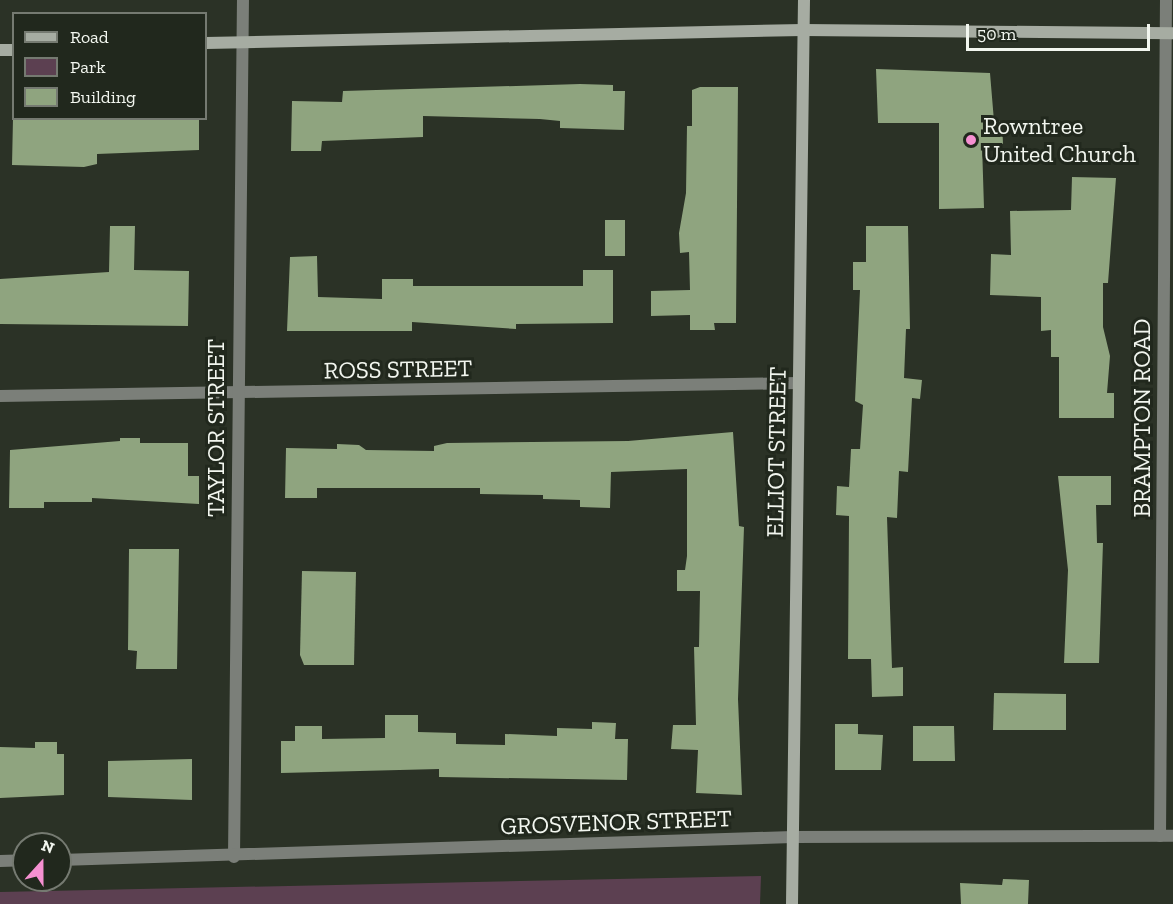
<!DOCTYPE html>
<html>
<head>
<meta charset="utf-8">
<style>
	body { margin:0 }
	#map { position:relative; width:1173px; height:904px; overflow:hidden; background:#2b3226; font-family:"Zilla Slab",serif }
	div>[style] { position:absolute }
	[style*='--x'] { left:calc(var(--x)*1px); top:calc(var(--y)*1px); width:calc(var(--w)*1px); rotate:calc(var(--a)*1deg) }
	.green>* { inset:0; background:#5c4051 }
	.building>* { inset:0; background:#8fa47f }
	.street>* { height:12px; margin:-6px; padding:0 6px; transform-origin:6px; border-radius:6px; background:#7b7f79 }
	.secondary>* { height:12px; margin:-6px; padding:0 6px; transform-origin:6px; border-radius:6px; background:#a6aca2 }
	.dots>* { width:16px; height:16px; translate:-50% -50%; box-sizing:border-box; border:3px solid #21281d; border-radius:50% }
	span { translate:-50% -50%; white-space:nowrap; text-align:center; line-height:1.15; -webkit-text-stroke:6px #21281d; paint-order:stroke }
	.poi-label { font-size:24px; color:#f2f6ef }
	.left { translate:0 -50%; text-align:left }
	.street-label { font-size:24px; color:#f2f6ef }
	.legend { position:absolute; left:12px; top:12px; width:195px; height:108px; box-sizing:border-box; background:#21281d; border:2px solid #757a71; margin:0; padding:8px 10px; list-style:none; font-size:18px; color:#f2f6ef }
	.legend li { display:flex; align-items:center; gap:12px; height:30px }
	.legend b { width:30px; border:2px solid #757a71 }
	.north { position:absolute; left:12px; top:832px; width:60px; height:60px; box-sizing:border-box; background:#21281d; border:2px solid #757a71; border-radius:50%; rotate:21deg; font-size:16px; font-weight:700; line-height:24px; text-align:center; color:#f2f6ef }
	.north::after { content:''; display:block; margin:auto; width:21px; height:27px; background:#f590d1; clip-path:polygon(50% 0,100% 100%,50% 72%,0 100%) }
	.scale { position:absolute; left:966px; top:24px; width:184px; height:27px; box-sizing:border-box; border:3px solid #f2f6ef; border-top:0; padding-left:8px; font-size:18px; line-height:21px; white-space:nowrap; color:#f2f6ef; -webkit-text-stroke:4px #21281d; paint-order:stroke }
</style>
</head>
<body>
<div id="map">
	<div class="green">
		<i style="clip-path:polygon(761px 876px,760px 904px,0 904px,0 892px)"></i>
	</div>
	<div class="building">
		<i style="clip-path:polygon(876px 69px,990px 73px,994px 121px,1002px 121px,1003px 144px,982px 144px,984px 208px,939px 209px,939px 123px,878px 123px)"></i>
		<i style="clip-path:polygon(580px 84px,613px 85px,613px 91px,625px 91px,624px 130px,560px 128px,560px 121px,540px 119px,423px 116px,423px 137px,322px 141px,321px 151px,291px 151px,292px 101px,342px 102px,343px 91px)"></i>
		<i style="clip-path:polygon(700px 87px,738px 87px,736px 323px,714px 323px,715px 330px,690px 330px,690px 315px,651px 316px,651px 291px,690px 290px,689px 252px,680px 253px,679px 233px,686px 193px,687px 126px,692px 126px,692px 90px)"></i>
		<i style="clip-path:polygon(13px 118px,199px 118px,199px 150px,97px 154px,97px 164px,84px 167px,12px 165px)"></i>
		<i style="clip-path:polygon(1072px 177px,1116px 178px,1108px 283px,1103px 283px,1103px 327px,1110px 356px,1107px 393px,1114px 393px,1114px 418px,1059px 418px,1059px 357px,1051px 357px,1051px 330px,1041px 331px,1041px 297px,990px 295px,991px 254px,1011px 255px,1010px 211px,1071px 210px)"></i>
		<i style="clip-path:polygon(605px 220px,625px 220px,625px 256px,605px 256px)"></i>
		<i style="clip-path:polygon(110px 226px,135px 226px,134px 270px,189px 271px,188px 326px,0 324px,0 279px,109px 272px)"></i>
		<i style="clip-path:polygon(866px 226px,908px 226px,910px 329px,906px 329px,904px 378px,922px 380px,920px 399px,912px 398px,908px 472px,899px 471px,897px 518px,887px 517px,892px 668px,903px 667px,903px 696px,872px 697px,871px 659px,848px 659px,849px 516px,836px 515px,837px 486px,849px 487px,851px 449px,860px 449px,863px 405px,855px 401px,860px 290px,853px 290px,853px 262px,866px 262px)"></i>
		<i style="clip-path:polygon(317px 256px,318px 297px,382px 299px,382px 279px,413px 279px,413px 286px,583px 286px,583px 270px,613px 270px,613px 323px,516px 324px,516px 329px,412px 322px,412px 331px,287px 331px,290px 257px)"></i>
		<i style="clip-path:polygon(733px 432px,739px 526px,744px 527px,738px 699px,742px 795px,696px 793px,698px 750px,671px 749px,673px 725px,696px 725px,694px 647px,699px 647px,700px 591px,677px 591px,677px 570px,685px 570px,687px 556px,687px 469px,611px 472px,610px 508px,580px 507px,580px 500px,543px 499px,543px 495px,480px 494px,480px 488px,317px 488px,317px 498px,285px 498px,286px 448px,337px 449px,337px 444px,359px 445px,366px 450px,434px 451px,434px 446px,447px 443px,628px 441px)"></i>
		<i style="clip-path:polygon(120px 438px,140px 438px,140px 443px,188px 443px,188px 476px,199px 476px,199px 504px,92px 498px,92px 502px,44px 502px,44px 508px,9px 508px,10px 450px,120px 441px)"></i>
		<i style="clip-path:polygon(1058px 476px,1111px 476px,1111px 505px,1096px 505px,1097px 543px,1103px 543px,1099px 663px,1064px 663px,1068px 570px)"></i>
		<i style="clip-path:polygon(129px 549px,179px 549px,177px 669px,136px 669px,137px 651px,128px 650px)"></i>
		<i style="clip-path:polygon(302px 571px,356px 572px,354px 665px,304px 665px,300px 655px)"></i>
		<i style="clip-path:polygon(994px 693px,1066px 694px,1066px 730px,993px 730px)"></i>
		<i style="clip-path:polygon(385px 715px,418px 715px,418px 732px,456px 733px,456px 744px,505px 745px,505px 734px,557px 736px,557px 728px,592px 729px,592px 722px,616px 723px,615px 739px,628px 739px,627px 780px,439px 777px,439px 769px,281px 773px,281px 741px,295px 741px,295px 726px,322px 726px,322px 739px,385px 738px)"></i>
		<i style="clip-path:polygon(835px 724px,858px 724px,858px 734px,883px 735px,881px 770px,835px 770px)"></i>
		<i style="clip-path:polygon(913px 726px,954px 726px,955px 761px,913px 761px)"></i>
		<i style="clip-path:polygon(35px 742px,57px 742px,57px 754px,64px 754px,64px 795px,0 798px,0 747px,35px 748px)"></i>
		<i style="clip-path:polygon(192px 759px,192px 800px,108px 797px,108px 761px)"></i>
		<i style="clip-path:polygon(1003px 879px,1029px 880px,1028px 904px,961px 904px,960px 883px,1002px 885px)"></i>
	</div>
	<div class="street">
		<i style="--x:0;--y:396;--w:797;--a:-0.93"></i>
		<i style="--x:1160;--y:836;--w:836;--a:-89.59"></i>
		<i style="--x:234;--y:857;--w:857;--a:-89.4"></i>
		<i style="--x:60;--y:860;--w:733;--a:-1.8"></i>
		<i style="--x:793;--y:837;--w:380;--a:-0.2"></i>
		<i style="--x:0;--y:861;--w:24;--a:-2"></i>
	</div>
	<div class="secondary">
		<i style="--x:206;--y:43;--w:597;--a:-1.25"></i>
		<i style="--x:803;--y:30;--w:370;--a:0.5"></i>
		<i style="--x:0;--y:50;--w:14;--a:0"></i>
		<i style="--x:792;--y:904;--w:904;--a:-89.24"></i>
	</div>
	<div class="dots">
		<i style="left:971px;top:140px;background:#f590d1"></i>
	</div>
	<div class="poi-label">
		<span class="left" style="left:983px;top:140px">Rowntree<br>United Church</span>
	</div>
	<div class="street-label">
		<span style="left:398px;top:369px;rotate:-1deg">ROSS STREET</span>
		<span style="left:1142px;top:418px;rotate:-90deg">BRAMPTON ROAD</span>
		<span style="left:216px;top:428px;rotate:-90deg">TAYLOR STREET</span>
		<span style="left:776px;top:452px;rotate:-89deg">ELLIOT STREET</span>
		<span style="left:616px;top:822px;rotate:-2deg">GROSVENOR STREET</span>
	</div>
	<ul class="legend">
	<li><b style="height:8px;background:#a6aca2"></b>Road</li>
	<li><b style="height:16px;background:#5c4051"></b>Park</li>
	<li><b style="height:16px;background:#8fa47f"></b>Building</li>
	</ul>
	<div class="north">N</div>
	<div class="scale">50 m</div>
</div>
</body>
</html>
